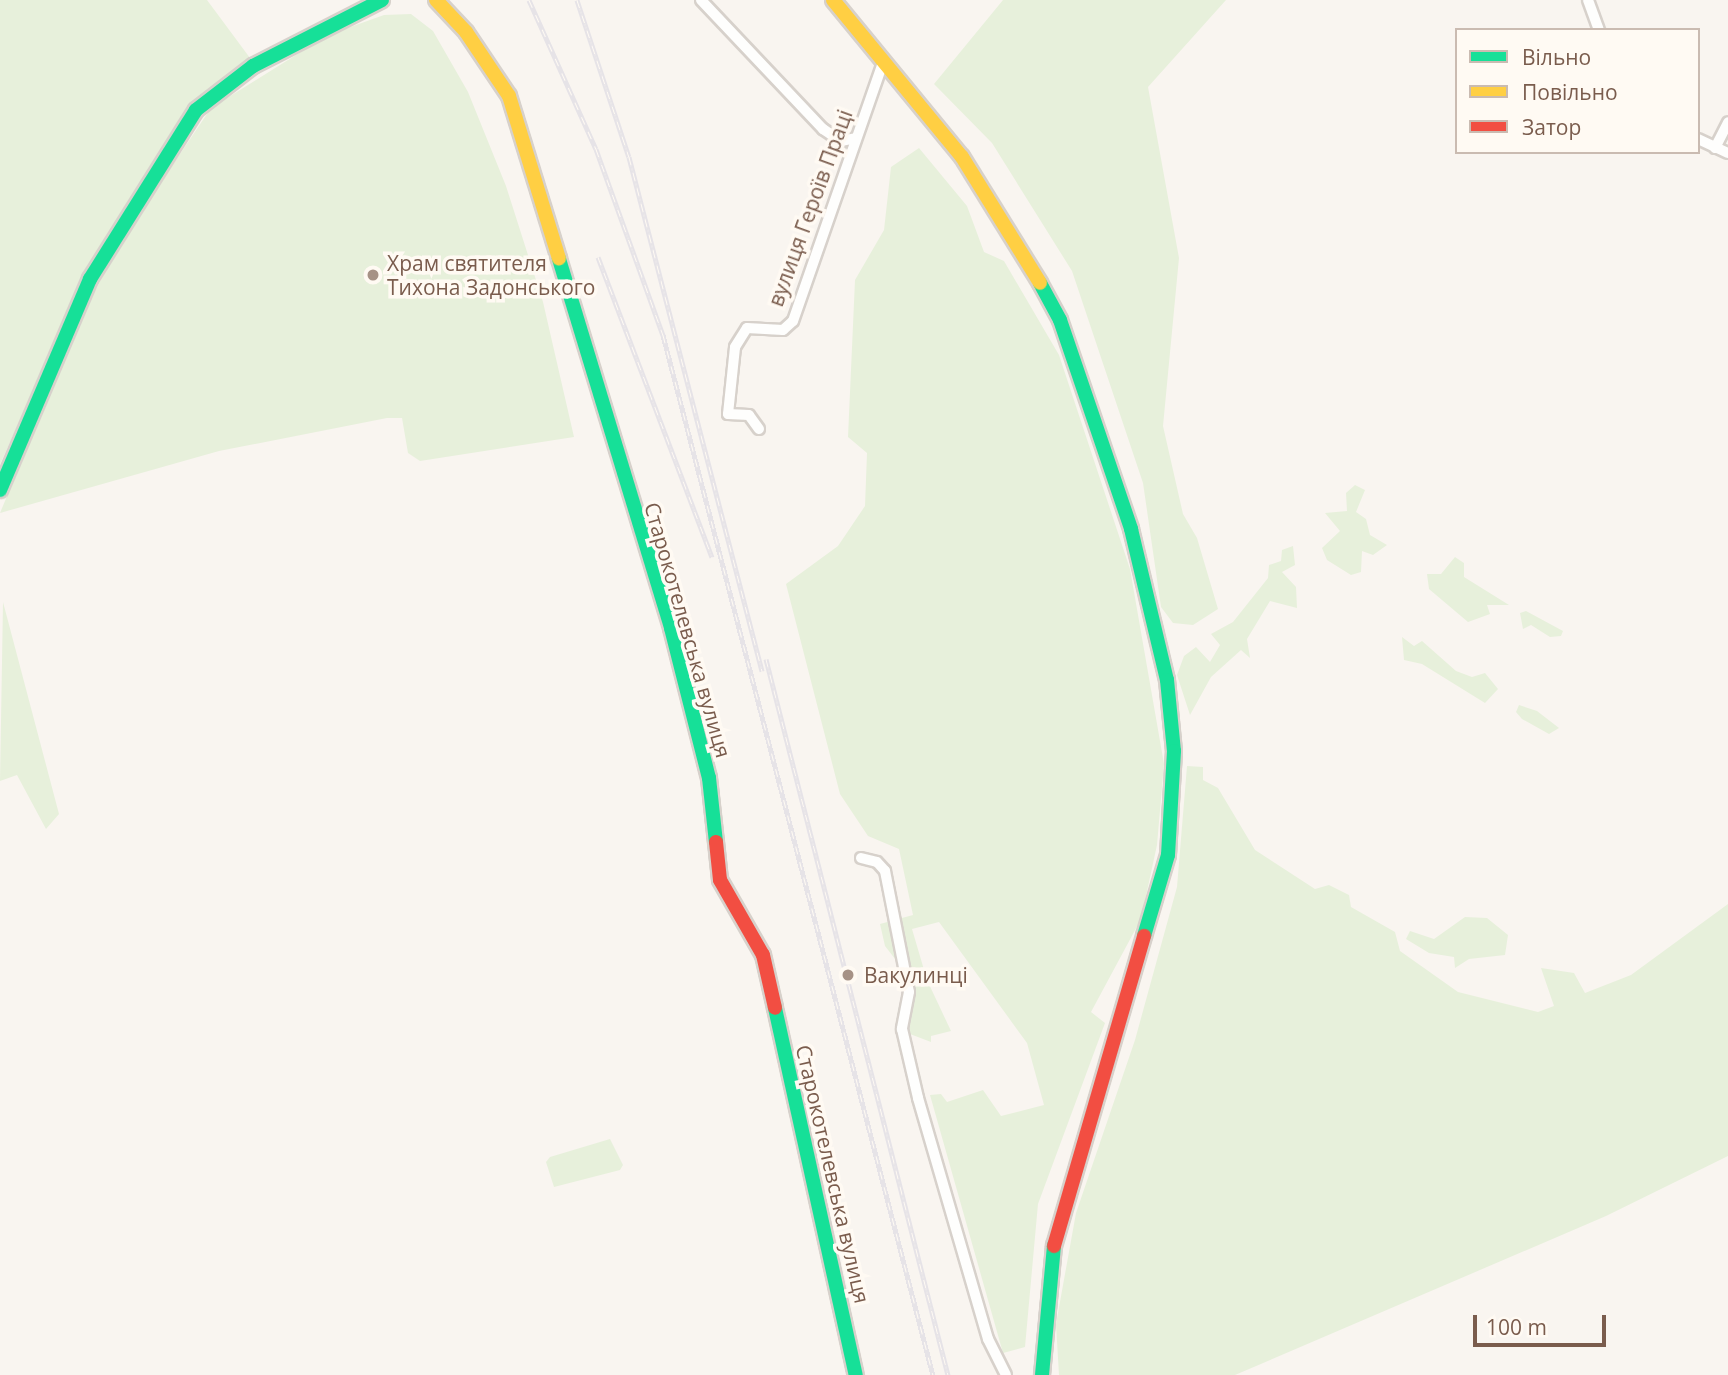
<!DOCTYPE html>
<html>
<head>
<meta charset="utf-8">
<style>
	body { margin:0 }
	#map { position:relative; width:1728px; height:1375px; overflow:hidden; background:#f9f5f0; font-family:"Open Sans",sans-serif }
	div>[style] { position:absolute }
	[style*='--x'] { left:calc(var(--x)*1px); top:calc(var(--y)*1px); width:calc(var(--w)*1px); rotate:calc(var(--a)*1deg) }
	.green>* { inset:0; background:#e7f0db }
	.roads { filter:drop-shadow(2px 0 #d7d1cb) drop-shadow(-2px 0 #d7d1cb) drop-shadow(0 2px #d7d1cb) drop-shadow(0 -2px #d7d1cb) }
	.street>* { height:10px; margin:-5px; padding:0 5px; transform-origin:5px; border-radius:5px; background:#fefefd }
	.fast>* { height:14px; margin:-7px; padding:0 7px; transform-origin:7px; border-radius:7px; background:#16e098 }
	.slow>* { height:14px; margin:-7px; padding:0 7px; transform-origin:7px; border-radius:7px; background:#ffcf43 }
	.jam>* { height:14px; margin:-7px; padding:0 7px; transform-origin:7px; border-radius:7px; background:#f24e42 }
	.rail>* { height:5px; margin-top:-2.5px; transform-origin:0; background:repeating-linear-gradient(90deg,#fffaf3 0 8px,#e6e3e7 0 16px); box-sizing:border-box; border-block:2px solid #e6e3e7 }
	.dots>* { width:19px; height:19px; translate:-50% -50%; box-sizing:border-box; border:4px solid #fffaf3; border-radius:50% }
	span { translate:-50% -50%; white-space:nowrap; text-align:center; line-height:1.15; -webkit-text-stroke:7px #fffaf3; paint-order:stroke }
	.street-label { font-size:21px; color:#7a5c4d }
	.poi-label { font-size:21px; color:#7a5c4d }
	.left { translate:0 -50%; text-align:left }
	.legend { position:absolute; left:1455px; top:28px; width:245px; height:126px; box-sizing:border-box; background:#fffaf3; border:2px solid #cabbb1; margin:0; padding:9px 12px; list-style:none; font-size:21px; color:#7a5c4d }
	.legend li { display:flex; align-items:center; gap:14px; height:35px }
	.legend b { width:35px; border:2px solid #cabbb1 }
	.scale { position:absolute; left:1473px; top:1315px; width:133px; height:32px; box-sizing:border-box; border:4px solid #7a5c4d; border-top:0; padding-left:9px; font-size:21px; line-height:24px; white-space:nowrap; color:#7a5c4d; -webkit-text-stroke:5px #fffaf3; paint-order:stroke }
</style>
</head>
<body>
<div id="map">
	<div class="green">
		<i style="clip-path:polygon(0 0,207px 0,250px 58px,196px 100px,87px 274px,0 464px)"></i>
		<i style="clip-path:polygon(1003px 0,1226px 0,1148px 87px,1179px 258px,1163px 426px,1183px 514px,1197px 538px,1218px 609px,1193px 625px,1173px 623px,1161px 607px,1143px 483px,1072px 271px,992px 143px,934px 84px)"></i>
		<i style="clip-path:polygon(411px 14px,433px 31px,468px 92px,506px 186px,543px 302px,574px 437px,420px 461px,408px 453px,402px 418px,387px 418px,219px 451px,0 513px,84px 311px,124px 237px,211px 108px,328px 35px,384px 15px)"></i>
		<i style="clip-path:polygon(919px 148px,967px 206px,984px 252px,1004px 261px,1059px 355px,1130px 569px,1164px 764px,1157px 845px,1141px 919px,1091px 1012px,1105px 1023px,1038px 1204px,1025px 1347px,1003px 1353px,930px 1095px,941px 1094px,947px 1102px,983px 1090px,1001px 1116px,1044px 1105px,1027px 1043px,939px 922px,912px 929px,927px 980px,951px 1031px,931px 1036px,931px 1042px,910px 1034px,899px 964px,885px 946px,880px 924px,913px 915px,899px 849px,868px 836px,840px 794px,786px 584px,838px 546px,865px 506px,867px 453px,848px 437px,855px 280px,884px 230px,891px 167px)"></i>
		<i style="clip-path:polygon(1355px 485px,1365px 490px,1356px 512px,1366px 519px,1370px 535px,1387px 545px,1373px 555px,1362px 551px,1361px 572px,1351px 575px,1327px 560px,1322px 548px,1340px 531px,1325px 513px,1347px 511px,1346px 493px)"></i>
		<i style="clip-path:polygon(1293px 546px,1295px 565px,1282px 572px,1296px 587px,1297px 608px,1270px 601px,1247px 639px,1250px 658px,1241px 650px,1211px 677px,1190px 715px,1177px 675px,1184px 656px,1196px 647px,1210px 662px,1220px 645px,1211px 634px,1233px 622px,1268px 578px,1269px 565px,1281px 561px,1282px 550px)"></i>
		<i style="clip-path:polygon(1455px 557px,1464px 563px,1464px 577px,1509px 605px,1487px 605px,1490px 614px,1468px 622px,1429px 589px,1427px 574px,1441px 574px)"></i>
		<i style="clip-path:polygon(3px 602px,59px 814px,46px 829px,17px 775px,0 781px)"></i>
		<i style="clip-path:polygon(1526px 611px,1563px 631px,1561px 636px,1550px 637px,1531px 625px,1523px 629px,1520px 613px)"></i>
		<i style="clip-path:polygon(1402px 637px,1414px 646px,1422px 641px,1456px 671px,1472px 677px,1485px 673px,1498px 689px,1485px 703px,1422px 664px,1404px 660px)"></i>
		<i style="clip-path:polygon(1519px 705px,1537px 711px,1559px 728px,1549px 734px,1522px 719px,1516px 712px)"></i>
		<i style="clip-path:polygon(1187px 766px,1203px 767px,1203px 780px,1218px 788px,1255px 850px,1315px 889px,1329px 885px,1349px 895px,1351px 907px,1395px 932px,1400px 951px,1458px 992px,1538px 1012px,1554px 1006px,1541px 968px,1574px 973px,1585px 993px,1631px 975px,1728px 904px,1728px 1156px,1606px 1216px,1235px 1375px,1059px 1375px,1056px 1324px,1076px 1213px,1135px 1040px,1177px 887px)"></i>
		<i style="clip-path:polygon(1465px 917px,1487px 918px,1508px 935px,1505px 955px,1469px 959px,1455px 968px,1454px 957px,1429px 953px,1406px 939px,1410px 931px,1434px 939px)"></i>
		<i style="clip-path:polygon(610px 1139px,623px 1165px,620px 1170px,554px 1187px,546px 1162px,550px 1157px)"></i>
	</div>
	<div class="roads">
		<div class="street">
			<i style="--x:701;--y:0;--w:178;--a:46.6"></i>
			<i style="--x:823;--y:129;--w:22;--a:34"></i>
			<i style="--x:841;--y:141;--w:15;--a:-11"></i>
			<i style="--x:1588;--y:0;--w:32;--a:70"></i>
			<i style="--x:1698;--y:139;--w:33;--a:25"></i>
			<i style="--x:1715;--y:148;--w:29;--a:-63"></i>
			<i style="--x:759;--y:429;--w:17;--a:-126"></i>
			<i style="--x:749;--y:415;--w:21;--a:-177"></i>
			<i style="--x:728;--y:414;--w:67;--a:-84"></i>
			<i style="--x:735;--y:347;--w:22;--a:-58"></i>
			<i style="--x:747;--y:328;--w:36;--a:3"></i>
			<i style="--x:783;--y:330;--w:13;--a:-42"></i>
			<i style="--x:793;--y:321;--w:276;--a:-70.8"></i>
			<i style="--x:861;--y:858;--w:16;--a:14"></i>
			<i style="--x:877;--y:862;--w:12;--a:48"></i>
			<i style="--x:885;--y:871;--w:123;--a:78.8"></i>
			<i style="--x:909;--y:992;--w:38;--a:101"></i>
			<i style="--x:902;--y:1029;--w:71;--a:76.9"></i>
			<i style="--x:918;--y:1098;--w:251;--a:73.8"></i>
			<i style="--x:988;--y:1339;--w:40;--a:63.4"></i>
		</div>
		<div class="fast">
			<i style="--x:559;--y:259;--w:386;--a:73.1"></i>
			<i style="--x:671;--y:628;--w:155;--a:75.8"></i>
			<i style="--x:709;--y:778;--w:64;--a:83.8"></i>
			<i style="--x:1040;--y:283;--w:42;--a:61.6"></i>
			<i style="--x:1060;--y:320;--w:221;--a:71.2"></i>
			<i style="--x:1131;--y:529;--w:155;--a:76.6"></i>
			<i style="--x:1167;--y:680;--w:71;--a:84.4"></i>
			<i style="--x:1174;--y:751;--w:104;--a:93.3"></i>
			<i style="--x:1168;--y:855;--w:84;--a:106.5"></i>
			<i style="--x:0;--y:490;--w:229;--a:-66.9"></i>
			<i style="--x:90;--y:279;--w:199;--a:-57.9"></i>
			<i style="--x:196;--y:110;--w:72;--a:-37.7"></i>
			<i style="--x:253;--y:66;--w:145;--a:-27.1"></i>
			<i style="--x:775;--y:1008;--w:376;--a:77.6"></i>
			<i style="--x:1042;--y:1375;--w:130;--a:-84.7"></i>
		</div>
		<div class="slow">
			<i style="--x:436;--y:0;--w:44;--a:46.8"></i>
			<i style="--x:466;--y:32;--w:77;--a:56.1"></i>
			<i style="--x:509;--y:96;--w:170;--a:72.9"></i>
			<i style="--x:833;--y:0;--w:203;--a:50.6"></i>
			<i style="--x:962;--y:157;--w:148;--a:58.2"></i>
		</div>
		<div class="jam">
			<i style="--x:716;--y:842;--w:38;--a:84"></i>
			<i style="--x:720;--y:880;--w:86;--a:60.2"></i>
			<i style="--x:763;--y:955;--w:54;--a:77.2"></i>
			<i style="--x:1054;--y:1246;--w:323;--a:-73.8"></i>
		</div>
	</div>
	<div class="rail">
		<i style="--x:529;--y:0;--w:163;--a:65.8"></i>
		<i style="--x:596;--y:149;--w:198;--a:70.2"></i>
		<i style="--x:663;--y:335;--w:1074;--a:75.45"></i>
		<i style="--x:577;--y:0;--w:165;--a:71.7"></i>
		<i style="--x:629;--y:157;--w:531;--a:75.49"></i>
		<i style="--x:598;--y:257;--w:321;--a:69.2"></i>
		<i style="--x:766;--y:659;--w:739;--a:75.74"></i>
	</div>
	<div class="dots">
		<i style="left:373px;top:275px;background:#a69286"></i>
		<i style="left:848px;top:975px;background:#a69286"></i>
	</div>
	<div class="street-label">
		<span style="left:810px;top:208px;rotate:-70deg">вулиця Героїв Праці</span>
		<span style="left:688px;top:630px;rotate:74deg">Старокотелевська вулиця</span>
		<span style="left:833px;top:1174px;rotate:77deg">Старокотелевська вулиця</span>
	</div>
	<div class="poi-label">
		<span class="left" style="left:387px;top:275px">Храм святителя<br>Тихона Задонського</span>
		<span class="left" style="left:864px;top:975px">Вакулинці</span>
	</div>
	<ul class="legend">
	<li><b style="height:9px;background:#16e098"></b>Вільно</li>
	<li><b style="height:9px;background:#ffcf43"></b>Повільно</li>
	<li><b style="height:9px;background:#f24e42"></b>Затор</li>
	</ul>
	<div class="scale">100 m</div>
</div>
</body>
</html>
